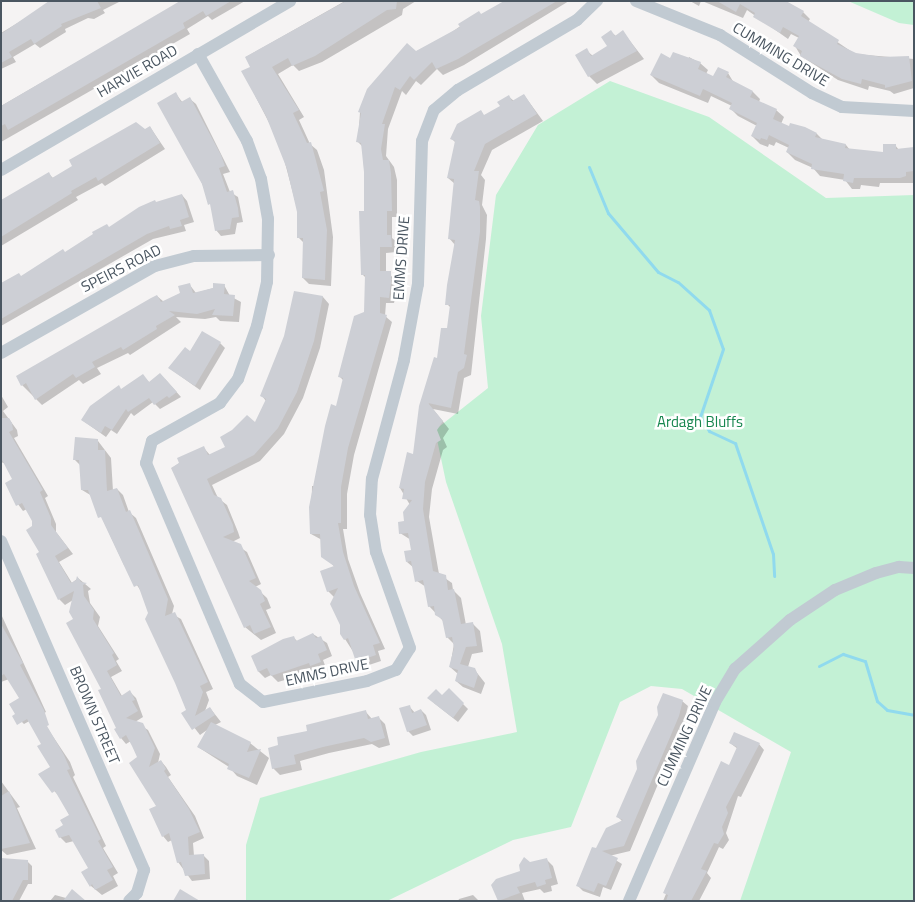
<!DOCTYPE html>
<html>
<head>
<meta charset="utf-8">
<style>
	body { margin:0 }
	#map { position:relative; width:915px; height:902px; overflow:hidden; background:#f5f3f3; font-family:"Titillium Web",sans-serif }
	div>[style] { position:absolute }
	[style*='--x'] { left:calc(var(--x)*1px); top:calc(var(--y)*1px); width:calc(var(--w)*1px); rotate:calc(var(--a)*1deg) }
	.green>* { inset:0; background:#c3f1d5 }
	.shadow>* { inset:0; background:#0003 }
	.stream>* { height:3px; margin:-1.5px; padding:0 1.5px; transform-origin:1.5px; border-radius:1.5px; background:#90daee }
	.building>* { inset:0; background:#cdcfd5 }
	.street>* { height:12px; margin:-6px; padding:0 6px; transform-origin:6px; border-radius:6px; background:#c1cad2 }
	span { translate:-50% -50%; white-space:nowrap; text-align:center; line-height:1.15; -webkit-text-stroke:5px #fff; paint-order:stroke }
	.street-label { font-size:15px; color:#4a5661 }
	.park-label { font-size:15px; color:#17864f }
	.frame { position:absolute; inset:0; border:2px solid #4a5661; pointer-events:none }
</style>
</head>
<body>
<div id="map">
	<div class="green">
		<i style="clip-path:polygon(848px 1px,914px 1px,914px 25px,899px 23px)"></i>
		<i style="clip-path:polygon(610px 81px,709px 117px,826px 198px,914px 195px,914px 901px,740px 901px,791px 752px,682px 689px,651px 686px,620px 702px,571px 827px,513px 840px,387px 901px,246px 901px,246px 845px,260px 798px,421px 752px,517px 732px,502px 644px,446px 482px,435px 430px,488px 388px,481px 316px,496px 195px,538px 125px)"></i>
	</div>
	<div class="shadow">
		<i style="clip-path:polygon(54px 1px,121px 1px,103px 10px,105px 13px,94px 19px,88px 18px,65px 29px,66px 32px,40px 48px,35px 44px,13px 57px,16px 62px,1px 69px,1px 33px)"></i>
		<i style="clip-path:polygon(183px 1px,245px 1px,212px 20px,208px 16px,187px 29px,190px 34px,1px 142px,1px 106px)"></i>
		<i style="clip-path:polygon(345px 1px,416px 1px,403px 9px,402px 15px,322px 62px,299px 71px,293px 65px,278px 74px,304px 117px,299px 120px,310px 144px,317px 150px,324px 170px,333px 237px,331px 286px,309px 284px,303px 278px,304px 243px,298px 237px,298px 212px,280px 144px,243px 72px,252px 67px,246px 57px)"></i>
		<i style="clip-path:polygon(507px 1px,569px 1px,464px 65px,443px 75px,437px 69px,421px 85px,416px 81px,406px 95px,402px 91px,388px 129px,386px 156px,394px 167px,397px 180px,397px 217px,392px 217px,392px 238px,397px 242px,397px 252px,386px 253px,386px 273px,396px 279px,397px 289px,394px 303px,386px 303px,385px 316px,392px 322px,354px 455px,347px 494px,347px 529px,343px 529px,348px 559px,360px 593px,385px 649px,378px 651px,381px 661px,363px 667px,345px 639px,335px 598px,328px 591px,335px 567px,323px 556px,322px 540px,311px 534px,312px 486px,317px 486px,344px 381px,340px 377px,365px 313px,366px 278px,362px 274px,366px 213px,363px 147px,358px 142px,360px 112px,415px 52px,442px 39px,479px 13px,482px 15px)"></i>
		<i style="clip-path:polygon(690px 1px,701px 1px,699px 6px)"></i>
		<i style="clip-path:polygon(702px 1px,785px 1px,803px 12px,810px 19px,808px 22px,855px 54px,914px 59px,914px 88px,894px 94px,890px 91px,869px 86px,868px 90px,838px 80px,801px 56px,795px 46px,799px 38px,791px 34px,788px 39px,747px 10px,743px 18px)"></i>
		<i style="clip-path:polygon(611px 32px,616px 36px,623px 32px,644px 59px,597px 84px,589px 76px,586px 50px,593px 56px,609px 47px)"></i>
		<i style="clip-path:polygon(689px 57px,700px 63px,708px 70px,706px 74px,714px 78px,728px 73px,734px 83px,753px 92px,760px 99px,759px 102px,776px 110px,784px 117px,781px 124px,790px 127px,817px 134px,823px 140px,846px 145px,850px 150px,884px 153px,895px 145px,899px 150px,914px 149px,914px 183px,880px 183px,879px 187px,861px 185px,860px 189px,852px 189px,845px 180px,820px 176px,813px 168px,795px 160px,787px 152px,789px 148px,776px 142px,774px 146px,769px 144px,768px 147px,760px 144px,752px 136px,757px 126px,738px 116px,731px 109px,732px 106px,711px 96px,708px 103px,659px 83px,651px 75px,671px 59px,688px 60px)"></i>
		<i style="clip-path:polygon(176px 94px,183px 103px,190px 99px,196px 104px,230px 172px,223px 174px,230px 192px,238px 197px,243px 222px,237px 223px,235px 234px,221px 236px,216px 230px,212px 207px,193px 162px)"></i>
		<i style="clip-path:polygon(524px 95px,543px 121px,492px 150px,481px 175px,485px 180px,482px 205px,487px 215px,486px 239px,471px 375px,464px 378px,458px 414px,433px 409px,449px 429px,443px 438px,447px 447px,443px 450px,432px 489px,429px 517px,439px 574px,452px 583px,453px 590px,461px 598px,466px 625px,473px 624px,480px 631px,483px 652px,472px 654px,468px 667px,474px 669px,485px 683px,481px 694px,463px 687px,456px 681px,458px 674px,450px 667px,454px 644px,447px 637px,444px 622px,429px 606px,426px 587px,417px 581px,414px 568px,407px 562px,412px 551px,411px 540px,400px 533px,410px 505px,400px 488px,414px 456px,448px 330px,451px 308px,447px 304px,455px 245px,449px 238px,455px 184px,448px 178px,456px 143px,452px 139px,501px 106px,508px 96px,514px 101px)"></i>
		<i style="clip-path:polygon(150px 127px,165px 149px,105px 186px,102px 183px,76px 197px,78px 200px,1px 246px,1px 201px,49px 174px,53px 178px)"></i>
		<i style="clip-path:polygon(182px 195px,187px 201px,194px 222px,184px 225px,186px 231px,153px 239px,1px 326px,1px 291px,110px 228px,157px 203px)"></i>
		<i style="clip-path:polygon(189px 284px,196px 293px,224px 285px,230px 296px,241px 302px,239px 322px,220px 321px,216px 317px,205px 319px,176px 317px,181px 322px,130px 355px,128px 353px,97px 368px,101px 374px,83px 384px,79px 380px,42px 405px,22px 385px,157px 296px,164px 302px,181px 293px)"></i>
		<i style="clip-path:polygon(295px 292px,323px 297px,329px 304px,320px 348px,303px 398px,284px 434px,260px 461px,212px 485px,218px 498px,227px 505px,238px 532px,240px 538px,232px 542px,247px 552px,261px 584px,255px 587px,267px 598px,271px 608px,266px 610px,276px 633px,261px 640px,245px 627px,172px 468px,203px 447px,210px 455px,227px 447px,255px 424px,266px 401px,262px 396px,285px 337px)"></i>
		<i style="clip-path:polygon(220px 343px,225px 348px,200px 390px,169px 368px,190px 353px)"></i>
		<i style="clip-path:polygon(143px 376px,150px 383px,165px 379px,181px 397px,160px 409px,153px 402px,134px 416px,131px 413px,117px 434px,111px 430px,106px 437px,82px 420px)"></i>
		<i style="clip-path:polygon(1px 395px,8px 407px,3px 411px,17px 430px,18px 436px,14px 438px,48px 496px,45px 498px,56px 524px,56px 532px,73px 554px,59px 562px,72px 583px,78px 578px,91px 589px,88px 591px,90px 603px,100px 617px,98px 626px,119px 659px,116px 661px,122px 671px,111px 677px,122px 696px,130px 692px,136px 698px,143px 717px,135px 722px,148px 730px,160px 754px,158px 763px,161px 761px,166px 767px,171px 775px,168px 777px,195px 816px,204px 838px,193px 843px,194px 856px,203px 855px,209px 861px,210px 879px,192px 881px,178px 862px,172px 840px,168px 842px,163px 836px,158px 806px,131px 741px,126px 744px,121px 738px,75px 619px,73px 600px,65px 605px,59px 599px,41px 553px,34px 521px,27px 509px,23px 511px,12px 496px,14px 480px,6px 464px,1px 462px)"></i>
		<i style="clip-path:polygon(98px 441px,111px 458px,113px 491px,117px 489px,123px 495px,129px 512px,136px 518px,174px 606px,172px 614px,181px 619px,213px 689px,206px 692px,209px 700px,205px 711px,210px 708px,221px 722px,215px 725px,250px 743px,269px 758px,257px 785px,237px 776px,229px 767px,198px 747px,207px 730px,200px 735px,183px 713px,187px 710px,144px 596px,124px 565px,92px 496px,82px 490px,80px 465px,74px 459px)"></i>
		<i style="clip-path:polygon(1px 614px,46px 712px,24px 724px,19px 719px,20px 699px,9px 679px,1px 682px)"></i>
		<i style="clip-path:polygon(313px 634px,327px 643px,332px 656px,323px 660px,326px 668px,278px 682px,271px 675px,265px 678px,259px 672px,253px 656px,294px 638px,298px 642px)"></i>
		<i style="clip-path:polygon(449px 690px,468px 709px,458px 722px,434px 703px)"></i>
		<i style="clip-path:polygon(682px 701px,688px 706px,684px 722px,630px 851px,609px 856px,622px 864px,611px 890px,603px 887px,600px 897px,583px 891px,577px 885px,596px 850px,622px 821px,618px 817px,660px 715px)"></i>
		<i style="clip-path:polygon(409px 706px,415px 713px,421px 710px,426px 715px,431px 730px,413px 736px,408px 731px)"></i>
		<i style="clip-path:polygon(365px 711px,372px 719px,378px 717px,385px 724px,390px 745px,379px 748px,372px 744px,329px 753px,300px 761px,302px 770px,280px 775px,273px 768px,280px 746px,309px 732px)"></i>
		<i style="clip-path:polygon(44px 723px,70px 762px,75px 775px,73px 777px,106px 846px,103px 848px,118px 873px,113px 876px,118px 886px,102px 895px,91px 886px,83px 873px,90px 869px,74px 841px,66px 843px,60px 837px,70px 816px,60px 797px,39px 775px,52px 768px,43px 744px)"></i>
		<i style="clip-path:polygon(730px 743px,759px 744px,764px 750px,741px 797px,738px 796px,726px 833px,729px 840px,723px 849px,719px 847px,707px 873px,711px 878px,699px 901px,663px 901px,722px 763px,730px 767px,738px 749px)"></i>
		<i style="clip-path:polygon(1px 781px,20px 807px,17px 808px,36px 849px,7px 855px,1px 850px)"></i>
		<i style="clip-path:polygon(546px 859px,553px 866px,558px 884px,551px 886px,552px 891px,544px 893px,540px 889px,522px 893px,525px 901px,500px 901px,492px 885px,522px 871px,530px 863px)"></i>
		<i style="clip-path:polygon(27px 861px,32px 866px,32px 884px,28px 884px,19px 901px,1px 901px)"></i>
		<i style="clip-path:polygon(55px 895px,66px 898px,83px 901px,50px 901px)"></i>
		<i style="clip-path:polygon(473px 895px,479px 901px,458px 901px,459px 899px)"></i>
	</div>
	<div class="stream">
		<i style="--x:589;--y:167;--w:50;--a:67.6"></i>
		<i style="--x:608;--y:213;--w:77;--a:49.7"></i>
		<i style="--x:658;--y:272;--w:22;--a:27"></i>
		<i style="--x:678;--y:282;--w:42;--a:42.1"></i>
		<i style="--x:709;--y:310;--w:41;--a:70.3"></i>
		<i style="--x:723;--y:349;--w:72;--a:108.7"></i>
		<i style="--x:700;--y:417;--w:17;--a:57"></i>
		<i style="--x:709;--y:431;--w:29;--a:25"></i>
		<i style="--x:735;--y:443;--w:117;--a:71.1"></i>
		<i style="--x:773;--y:554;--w:22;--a:87"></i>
		<i style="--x:819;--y:666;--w:27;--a:-27"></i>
		<i style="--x:843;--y:654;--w:23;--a:18"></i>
		<i style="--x:865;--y:661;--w:42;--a:73.3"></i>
		<i style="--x:877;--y:701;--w:13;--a:42"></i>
		<i style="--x:887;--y:710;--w:27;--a:10"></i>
	</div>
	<div class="building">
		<i style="clip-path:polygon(49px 1px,97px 1px,101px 8px,61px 24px,62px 26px,34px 44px,31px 39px,9px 52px,12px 57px,1px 63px,1px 34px)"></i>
		<i style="clip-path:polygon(180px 1px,231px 1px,206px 16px,203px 11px,183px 23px,185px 28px,8px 130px,5px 124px,1px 126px,1px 106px)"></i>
		<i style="clip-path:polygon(346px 1px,397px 1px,396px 9px,387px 10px,315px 56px,292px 66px,288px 58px,272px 67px,299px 110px,293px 113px,307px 143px,311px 142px,324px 191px,320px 192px,327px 230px,325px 280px,302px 278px,303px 238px,297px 238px,297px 212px,287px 169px,266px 116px,241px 71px,250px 67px,245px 57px)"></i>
		<i style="clip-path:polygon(504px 1px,557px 1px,458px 59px,436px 69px,432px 62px,414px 80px,410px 76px,400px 90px,395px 87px,382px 124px,385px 124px,381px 149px,383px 160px,389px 160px,391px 173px,392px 211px,387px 211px,387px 235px,391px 235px,392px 247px,380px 247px,380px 271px,391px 271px,391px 283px,389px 298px,380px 297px,380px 313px,387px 315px,348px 448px,341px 487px,341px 523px,338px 523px,343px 552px,354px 586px,380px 643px,373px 645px,376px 655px,356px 662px,348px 638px,344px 640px,340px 634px,340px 625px,330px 604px,338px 588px,327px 592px,320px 571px,334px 566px,321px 557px,320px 534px,310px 534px,309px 507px,325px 426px,331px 404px,336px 406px,343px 378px,338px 377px,354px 316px,364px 312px,365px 275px,361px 275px,359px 211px,364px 211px,364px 172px,361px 143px,356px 142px,361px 113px,358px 112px,367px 89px,407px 43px,416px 51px,460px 27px,458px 24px,479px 11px,481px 14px)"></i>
		<i style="clip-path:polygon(717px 1px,786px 1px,804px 11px,801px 16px,839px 40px,837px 44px,856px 53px,882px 57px,909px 56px,912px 81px,885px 88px,885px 85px,862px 79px,861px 84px,842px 79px,800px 56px,802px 51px,793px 46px,799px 36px,783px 27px,780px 33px,753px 17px,755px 13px,740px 4px,736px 12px)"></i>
		<i style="clip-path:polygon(611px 30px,615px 36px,623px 30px,637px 51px,588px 77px,575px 55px,587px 48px,591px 56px,607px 46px,601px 37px)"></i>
		<i style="clip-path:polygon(673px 52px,701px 62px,698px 69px,713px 76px,718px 67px,729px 72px,726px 77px,753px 91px,750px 97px,777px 109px,773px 119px,789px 126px,790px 123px,805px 127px,817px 133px,815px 137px,846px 144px,845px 148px,883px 152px,883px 144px,896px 144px,896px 149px,914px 147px,914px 171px,906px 172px,906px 176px,900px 178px,854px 178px,853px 183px,843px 181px,844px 174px,811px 169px,812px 164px,786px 152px,789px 145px,769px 135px,767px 140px,761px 138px,760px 140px,751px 136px,757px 123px,729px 109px,732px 103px,703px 89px,700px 96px,650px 75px,661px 53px,670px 58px)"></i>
		<i style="clip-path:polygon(176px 92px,181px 102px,190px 97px,221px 155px,225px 166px,219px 168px,227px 192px,233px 190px,238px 208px,239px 217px,232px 218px,230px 229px,215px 231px,210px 204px,208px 205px,202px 184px,157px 103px)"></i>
		<i style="clip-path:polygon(524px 94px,537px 114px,485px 144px,474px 171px,479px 171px,475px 200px,479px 201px,480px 207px,480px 232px,464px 354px,467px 355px,464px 368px,458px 372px,451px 408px,428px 403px,443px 421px,437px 430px,441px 440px,436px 443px,425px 482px,423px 509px,433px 571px,446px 575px,448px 590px,454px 589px,461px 624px,473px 622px,477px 646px,466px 647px,460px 664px,475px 668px,478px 675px,474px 688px,455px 681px,458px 670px,449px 667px,454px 648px,452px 637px,446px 638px,442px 619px,435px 615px,434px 606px,428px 607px,423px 580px,415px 582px,411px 561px,406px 562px,404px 551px,411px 550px,408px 533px,399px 534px,398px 522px,404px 521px,403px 512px,412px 500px,402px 499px,404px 489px,399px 488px,407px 452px,413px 454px,419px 406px,434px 357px,437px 358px,441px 328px,447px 328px,450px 305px,445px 305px,447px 285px,455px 240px,448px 239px,454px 179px,447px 178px,455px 141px,450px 139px,457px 124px,481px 110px,484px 115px,500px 106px,497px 102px,509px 95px,512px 101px)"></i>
		<i style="clip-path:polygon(136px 122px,145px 129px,150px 126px,160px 143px,98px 181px,96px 177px,71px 191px,72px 193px,1px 237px,1px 200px,49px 172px,52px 178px,72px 166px,69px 160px)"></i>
		<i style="clip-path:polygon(182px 194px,189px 217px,180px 220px,182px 226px,170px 229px,169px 226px,147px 234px,1px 319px,1px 283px,19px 273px,21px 276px,63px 249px,65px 252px,93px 234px,92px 232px,107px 224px,109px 227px,139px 207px,155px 200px,156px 202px)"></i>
		<i style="clip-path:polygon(190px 283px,193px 293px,213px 288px,213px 283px,225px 284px,224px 294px,235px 295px,233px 316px,212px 315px,215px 309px,197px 314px,169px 311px,175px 315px,156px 326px,157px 329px,123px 350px,121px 347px,92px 362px,95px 367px,76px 378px,73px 374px,35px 400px,26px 383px,21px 386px,16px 376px,151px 298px,157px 295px,161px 302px,180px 293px,178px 286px)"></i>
		<i style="clip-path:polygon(294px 291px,323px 296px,314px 341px,297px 392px,278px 428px,254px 455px,207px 479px,214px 495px,221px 498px,233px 525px,234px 532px,223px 537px,241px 544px,256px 578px,249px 581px,261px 590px,265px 601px,260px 604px,271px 627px,254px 634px,250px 625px,244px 628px,171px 468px,179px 463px,177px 458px,204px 446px,208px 455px,225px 447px,220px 437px,232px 430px,247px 415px,255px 422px,266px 399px,260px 396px,284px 336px)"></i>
		<i style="clip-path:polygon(202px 331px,221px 342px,195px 386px,168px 368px,185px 347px,190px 351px)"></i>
		<i style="clip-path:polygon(160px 373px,177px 392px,169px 398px,167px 396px,154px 405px,149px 398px,128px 412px,126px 409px,112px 430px,105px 426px,101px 433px,81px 420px,90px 406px,119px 385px,121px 389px,143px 374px,149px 382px)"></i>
		<i style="clip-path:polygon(1px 418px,9px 418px,12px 423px,13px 430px,9px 432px,43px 490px,40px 492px,51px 518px,51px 525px,68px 548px,55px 556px,71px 583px,76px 580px,77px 576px,81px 582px,87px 583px,83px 585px,84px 596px,94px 610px,93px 619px,114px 653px,112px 655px,117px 665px,107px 671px,121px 696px,130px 690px,135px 700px,132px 701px,138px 711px,126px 718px,143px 723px,155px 748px,149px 767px,161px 760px,166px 769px,164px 771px,189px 809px,200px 832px,188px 837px,189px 855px,204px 854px,205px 874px,185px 876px,181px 862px,177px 863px,169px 833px,162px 837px,149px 809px,156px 806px,129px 763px,137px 757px,132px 746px,126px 735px,120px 739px,114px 729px,116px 728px,98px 690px,101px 689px,66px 623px,73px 619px,69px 612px,74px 591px,58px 600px,36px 554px,39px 552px,26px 530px,32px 526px,32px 521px,22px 503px,16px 506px,5px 483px,12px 479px,1px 458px)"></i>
		<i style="clip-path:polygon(75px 437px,98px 439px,98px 450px,105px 450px,107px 491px,117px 488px,126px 512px,130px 510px,168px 599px,165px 616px,175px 612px,208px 682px,200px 686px,203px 692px,195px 716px,210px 707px,215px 715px,192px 730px,181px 713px,186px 710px,175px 683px,145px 619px,148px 613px,138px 585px,134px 587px,101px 517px,98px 518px,88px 490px,81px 490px,79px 460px,73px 460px)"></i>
		<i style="clip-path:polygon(1px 624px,23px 663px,20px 665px,44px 710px,49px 725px,47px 726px,64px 755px,70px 769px,67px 770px,101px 839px,98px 841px,113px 867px,107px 870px,113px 880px,95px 890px,92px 884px,90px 887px,81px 872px,88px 868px,69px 835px,59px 838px,55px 830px,63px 825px,60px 820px,69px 815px,55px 791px,52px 793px,38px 774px,50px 767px,37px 746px,41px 744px,27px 719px,17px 725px,12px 716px,15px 714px,9px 704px,19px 698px,4px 674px,1px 676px)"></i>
		<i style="clip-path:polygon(313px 633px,316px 638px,321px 636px,327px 650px,318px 654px,321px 662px,310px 666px,309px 663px,271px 676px,267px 668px,258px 672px,251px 656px,283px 639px,294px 636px,296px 641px)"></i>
		<i style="clip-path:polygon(449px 688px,464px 703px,453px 718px,427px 698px,436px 689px,442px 695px)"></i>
		<i style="clip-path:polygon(663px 693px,683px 700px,679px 716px,624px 846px,602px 851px,618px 858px,606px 886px,598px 883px,594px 892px,576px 886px,592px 847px,596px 848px,606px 828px,623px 820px,616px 817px,637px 769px,636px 761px,658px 715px,657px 707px)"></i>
		<i style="clip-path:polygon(410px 705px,412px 713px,421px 709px,427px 725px,407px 732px,399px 708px)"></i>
		<i style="clip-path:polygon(366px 710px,368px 719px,379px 716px,385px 738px,371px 742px,364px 738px,323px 747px,294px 755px,296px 764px,272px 769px,268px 748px,278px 745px,277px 737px,307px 731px,306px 725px)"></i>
		<i style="clip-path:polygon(211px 722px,251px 742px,247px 752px,261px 749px,249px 778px,227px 769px,229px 764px,197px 747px)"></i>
		<i style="clip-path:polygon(734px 732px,760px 743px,726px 807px,728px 813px,722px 827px,724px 834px,718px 844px,714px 843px,701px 869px,707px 871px,691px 901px,666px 901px,668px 895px,663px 893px,716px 772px,721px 761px,729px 765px,737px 747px,729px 743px)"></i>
		<i style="clip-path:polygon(9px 791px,30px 843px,1px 849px,1px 796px)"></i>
		<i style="clip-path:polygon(524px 857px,530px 862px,547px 858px,552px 878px,545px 880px,546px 884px,537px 887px,535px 882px,517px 887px,520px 893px,498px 901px,491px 885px,496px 879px,520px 871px,519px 865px)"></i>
		<i style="clip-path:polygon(1px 858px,28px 860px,28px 880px,23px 880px,12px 901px,1px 901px)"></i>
		<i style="clip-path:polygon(72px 889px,86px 901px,63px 901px)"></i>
		<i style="clip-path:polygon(180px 889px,200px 901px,173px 901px)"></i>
	</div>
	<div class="street">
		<i style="--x:636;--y:1;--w:91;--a:22"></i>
		<i style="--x:720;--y:35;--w:109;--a:32.2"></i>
		<i style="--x:812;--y:93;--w:33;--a:25"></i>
		<i style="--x:842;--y:107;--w:72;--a:3.2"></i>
		<i style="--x:198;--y:54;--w:100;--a:60.6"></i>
		<i style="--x:247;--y:141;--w:40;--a:69.8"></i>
		<i style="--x:261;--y:179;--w:41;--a:80.1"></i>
		<i style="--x:268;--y:219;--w:63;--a:90.9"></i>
		<i style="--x:267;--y:282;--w:45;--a:102.8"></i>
		<i style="--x:257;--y:326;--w:56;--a:109.7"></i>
		<i style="--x:238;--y:379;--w:30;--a:127"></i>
		<i style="--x:220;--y:403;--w:78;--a:150.8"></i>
		<i style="--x:152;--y:441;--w:23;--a:105"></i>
		<i style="--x:146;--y:463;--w:240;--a:67"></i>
		<i style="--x:240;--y:684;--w:29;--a:38"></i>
		<i style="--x:263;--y:702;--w:106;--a:-11.4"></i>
		<i style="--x:367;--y:681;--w:31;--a:-21"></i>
		<i style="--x:396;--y:670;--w:26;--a:-58"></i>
		<i style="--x:410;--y:648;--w:102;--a:-109.5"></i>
		<i style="--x:376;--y:552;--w:37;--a:-99"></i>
		<i style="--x:370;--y:515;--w:36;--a:-87"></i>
		<i style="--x:372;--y:479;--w:123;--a:-74.9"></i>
		<i style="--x:404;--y:360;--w:77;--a:-79.6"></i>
		<i style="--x:418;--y:284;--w:143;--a:-88.4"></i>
		<i style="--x:422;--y:141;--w:33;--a:-69"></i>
		<i style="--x:434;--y:110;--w:31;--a:-40"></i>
		<i style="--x:458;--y:90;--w:138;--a:-30.5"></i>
		<i style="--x:577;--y:20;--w:28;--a:-44"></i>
		<i style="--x:1;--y:170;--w:335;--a:-30.3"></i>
		<i style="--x:1;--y:353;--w:177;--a:-29.5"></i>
		<i style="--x:155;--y:266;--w:40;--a:-14.4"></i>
		<i style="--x:194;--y:256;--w:75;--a:-0.8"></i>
		<i style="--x:1;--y:541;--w:359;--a:66.5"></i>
		<i style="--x:144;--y:870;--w:24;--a:107"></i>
		<i style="--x:137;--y:893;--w:11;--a:135"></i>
		<i style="--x:629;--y:901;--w:217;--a:-66.6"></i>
		<i style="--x:715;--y:702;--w:39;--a:-59"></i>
		<i style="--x:735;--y:669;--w:74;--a:-41.7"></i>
		<i style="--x:790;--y:620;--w:54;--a:-33.7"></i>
		<i style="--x:835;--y:590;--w:44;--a:-22.5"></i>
		<i style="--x:876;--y:573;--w:24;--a:-15"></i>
		<i style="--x:899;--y:567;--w:15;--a:4"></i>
	</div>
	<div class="street-label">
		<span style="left:781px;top:54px;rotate:31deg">CUMMING DRIVE</span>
		<span style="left:137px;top:71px;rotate:-30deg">HARVIE ROAD</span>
		<span style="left:401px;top:258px;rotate:-86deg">EMMS DRIVE</span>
		<span style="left:121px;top:268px;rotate:-27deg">SPEIRS ROAD</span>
		<span style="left:327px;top:672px;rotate:-12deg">EMMS DRIVE</span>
		<span style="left:95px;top:715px;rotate:67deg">BROWN STREET</span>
		<span style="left:684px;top:736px;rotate:-65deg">CUMMING DRIVE</span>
	</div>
	<div class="park-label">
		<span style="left:700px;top:422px">Ardagh Bluffs</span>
	</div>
	<div class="frame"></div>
</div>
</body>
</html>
